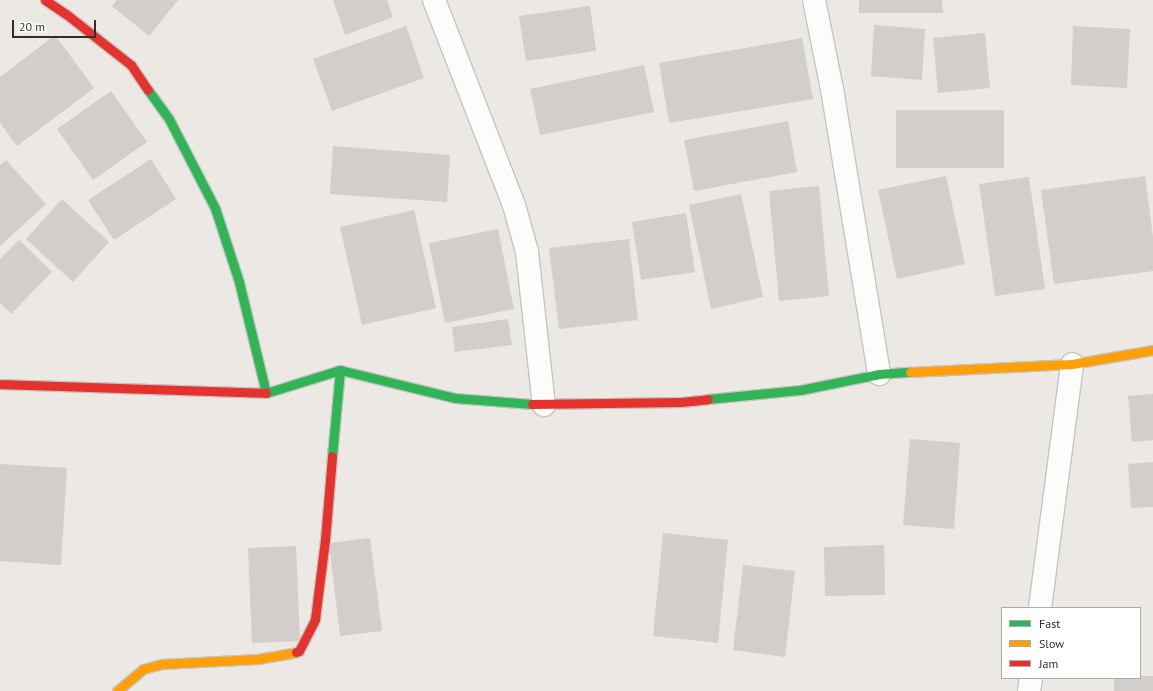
<!DOCTYPE html>
<html>
<head>
<meta charset="utf-8">
<style>
	body { margin:0 }
	#map { position:relative; width:1153px; height:691px; overflow:hidden; background:#ece8e4; font-family:"PT Sans",sans-serif }
	div>[style] { position:absolute }
	[style*='--x'] { left:calc(var(--x)*1px); top:calc(var(--y)*1px); width:calc(var(--w)*1px); rotate:calc(var(--a)*1deg) }
	.building>* { inset:0; background:#d1cecb }
	.roads { filter:drop-shadow(1px 0 #c5c4c5) drop-shadow(-1px 0 #c5c4c5) drop-shadow(0 1px #c5c4c5) drop-shadow(0 -1px #c5c4c5) }
	.street>* { height:22px; margin:-11px; padding:0 11px; transform-origin:11px; border-radius:11px; background:#fcfcfb }
	.fast>* { height:9px; margin:-4.5px; padding:0 4.5px; transform-origin:4.5px; border-radius:4.5px; background:#30b455 }
	.slow>* { height:9px; margin:-4.5px; padding:0 4.5px; transform-origin:4.5px; border-radius:4.5px; background:#ff9f0a }
	.jam>* { height:9px; margin:-4.5px; padding:0 4.5px; transform-origin:4.5px; border-radius:4.5px; background:#e5322d }
	span { translate:-50% -50%; white-space:nowrap; text-align:center; line-height:1.15; -webkit-text-stroke:3px #fff; paint-order:stroke }
	.legend { position:absolute; left:1001px; top:607px; width:140px; height:72px; box-sizing:border-box; background:#fff; border:1px solid #ababab; margin:0; padding:5px 7px; list-style:none; font-size:12px; color:#2e2e2e }
	.legend li { display:flex; align-items:center; gap:8px; height:20px }
	.legend b { width:20px; border:1px solid #ababab }
	.scale { position:absolute; left:12px; top:20px; width:84px; height:18px; box-sizing:border-box; border:2px solid #2e2e2e; border-top:0; padding-left:5px; font-size:12px; line-height:14px; white-space:nowrap; color:#2e2e2e; -webkit-text-stroke:3px #fff; paint-order:stroke }
</style>
</head>
<body>
<div id="map">
	<div class="building">
		<i style="clip-path:polygon(117px 0,178px 0,149px 36px,112px 6px)"></i>
		<i style="clip-path:polygon(333px 0,387px 0,393px 17px,345px 35px)"></i>
		<i style="clip-path:polygon(859px 0,942px 0,943px 13px,859px 13px)"></i>
		<i style="clip-path:polygon(590px 6px,596px 51px,526px 61px,519px 16px)"></i>
		<i style="clip-path:polygon(874px 25px,925px 29px,922px 80px,871px 76px)"></i>
		<i style="clip-path:polygon(406px 26px,424px 78px,332px 111px,313px 59px)"></i>
		<i style="clip-path:polygon(1073px 26px,1130px 29px,1127px 88px,1071px 85px)"></i>
		<i style="clip-path:polygon(985px 33px,990px 88px,938px 93px,933px 38px)"></i>
		<i style="clip-path:polygon(55px 35px,94px 88px,17px 146px,0 123px,0 77px)"></i>
		<i style="clip-path:polygon(802px 38px,813px 99px,669px 123px,659px 63px)"></i>
		<i style="clip-path:polygon(644px 65px,654px 112px,540px 135px,530px 89px)"></i>
		<i style="clip-path:polygon(111px 91px,147px 142px,93px 180px,57px 129px)"></i>
		<i style="clip-path:polygon(896px 110px,1004px 110px,1004px 168px,896px 168px)"></i>
		<i style="clip-path:polygon(788px 121px,797px 172px,694px 191px,684px 140px)"></i>
		<i style="clip-path:polygon(333px 146px,450px 155px,447px 202px,330px 194px)"></i>
		<i style="clip-path:polygon(151px 159px,176px 199px,114px 240px,88px 200px)"></i>
		<i style="clip-path:polygon(6px 160px,46px 204px,0 246px,0 165px)"></i>
		<i style="clip-path:polygon(946px 176px,965px 264px,897px 279px,878px 190px)"></i>
		<i style="clip-path:polygon(1145px 176px,1153px 237px,1153px 271px,1054px 284px,1041px 190px)"></i>
		<i style="clip-path:polygon(1029px 177px,1045px 289px,995px 296px,979px 184px)"></i>
		<i style="clip-path:polygon(819px 186px,829px 296px,779px 301px,769px 191px)"></i>
		<i style="clip-path:polygon(741px 194px,763px 297px,711px 309px,689px 205px)"></i>
		<i style="clip-path:polygon(62px 199px,109px 242px,73px 282px,26px 239px)"></i>
		<i style="clip-path:polygon(414px 210px,436px 308px,362px 325px,340px 227px)"></i>
		<i style="clip-path:polygon(686px 213px,695px 272px,641px 280px,632px 222px)"></i>
		<i style="clip-path:polygon(498px 229px,514px 309px,445px 323px,429px 243px)"></i>
		<i style="clip-path:polygon(629px 239px,638px 320px,559px 329px,549px 248px)"></i>
		<i style="clip-path:polygon(19px 240px,52px 272px,11px 314px,0 303px,0 259px)"></i>
		<i style="clip-path:polygon(508px 319px,512px 345px,455px 352px,452px 327px)"></i>
		<i style="clip-path:polygon(1153px 394px,1153px 440px,1132px 442px,1128px 396px)"></i>
		<i style="clip-path:polygon(910px 439px,960px 443px,954px 529px,903px 525px)"></i>
		<i style="clip-path:polygon(1153px 462px,1153px 507px,1131px 508px,1128px 464px)"></i>
		<i style="clip-path:polygon(0 464px,67px 468px,61px 565px,0 561px)"></i>
		<i style="clip-path:polygon(663px 533px,728px 540px,718px 643px,653px 636px)"></i>
		<i style="clip-path:polygon(370px 538px,382px 631px,340px 636px,329px 543px)"></i>
		<i style="clip-path:polygon(884px 545px,885px 595px,825px 596px,824px 547px)"></i>
		<i style="clip-path:polygon(296px 546px,300px 641px,252px 643px,248px 548px)"></i>
		<i style="clip-path:polygon(743px 565px,795px 571px,785px 657px,733px 650px)"></i>
		<i style="clip-path:polygon(1140px 676px,1153px 676px,1153px 691px,1114px 691px,1114px 678px,1140px 678px)"></i>
	</div>
	<div class="roads">
		<div class="street">
			<i style="--x:434;--y:0;--w:220;--a:68.7"></i>
			<i style="--x:514;--y:205;--w:49;--a:74.5"></i>
			<i style="--x:527;--y:252;--w:154;--a:83.7"></i>
			<i style="--x:814;--y:0;--w:91;--a:78.6"></i>
			<i style="--x:832;--y:89;--w:289;--a:80.6"></i>
			<i style="--x:1040;--y:608;--w:246;--a:-82.5"></i>
			<i style="--x:1029;--y:691;--w:13;--a:-81"></i>
		</div>
		<div class="fast">
			<i style="--x:148;--y:90;--w:36;--a:54"></i>
			<i style="--x:169;--y:119;--w:100;--a:62.7"></i>
			<i style="--x:215;--y:208;--w:78;--a:72"></i>
			<i style="--x:239;--y:282;--w:114;--a:76.3"></i>
			<i style="--x:266;--y:393;--w:77;--a:-17.3"></i>
			<i style="--x:340;--y:370;--w:118;--a:13.7"></i>
			<i style="--x:455;--y:398;--w:77;--a:4.5"></i>
			<i style="--x:708;--y:399;--w:92;--a:-5.6"></i>
			<i style="--x:800;--y:390;--w:81;--a:-11.4"></i>
			<i style="--x:879;--y:374;--w:31;--a:-4"></i>
			<i style="--x:332;--y:456;--w:86;--a:-84.7"></i>
		</div>
		<div class="slow">
			<i style="--x:910;--y:372;--w:162;--a:-2.8"></i>
			<i style="--x:1072;--y:364;--w:82;--a:-9.8"></i>
			<i style="--x:117;--y:691;--w:34;--a:-40"></i>
			<i style="--x:143;--y:669;--w:20;--a:-15"></i>
			<i style="--x:162;--y:664;--w:96;--a:-3"></i>
			<i style="--x:258;--y:659;--w:39;--a:-10"></i>
		</div>
		<div class="jam">
			<i style="--x:45;--y:0;--w:25;--a:34"></i>
			<i style="--x:66;--y:14;--w:83;--a:38.1"></i>
			<i style="--x:131;--y:65;--w:30;--a:56"></i>
			<i style="--x:0;--y:384;--w:266;--a:1.9"></i>
			<i style="--x:532;--y:404;--w:149;--a:-0.8"></i>
			<i style="--x:681;--y:402;--w:27;--a:-6"></i>
			<i style="--x:296;--y:652;--w:3;--a:-18"></i>
			<i style="--x:299;--y:651;--w:36;--a:-63"></i>
			<i style="--x:315;--y:619;--w:80;--a:-82.8"></i>
			<i style="--x:325;--y:540;--w:84;--a:-85.2"></i>
		</div>
	</div>
	<ul class="legend">
	<li><b style="height:5px;background:#30b455"></b>Fast</li>
	<li><b style="height:5px;background:#ff9f0a"></b>Slow</li>
	<li><b style="height:5px;background:#e5322d"></b>Jam</li>
	</ul>
	<div class="scale">20 m</div>
</div>
</body>
</html>
